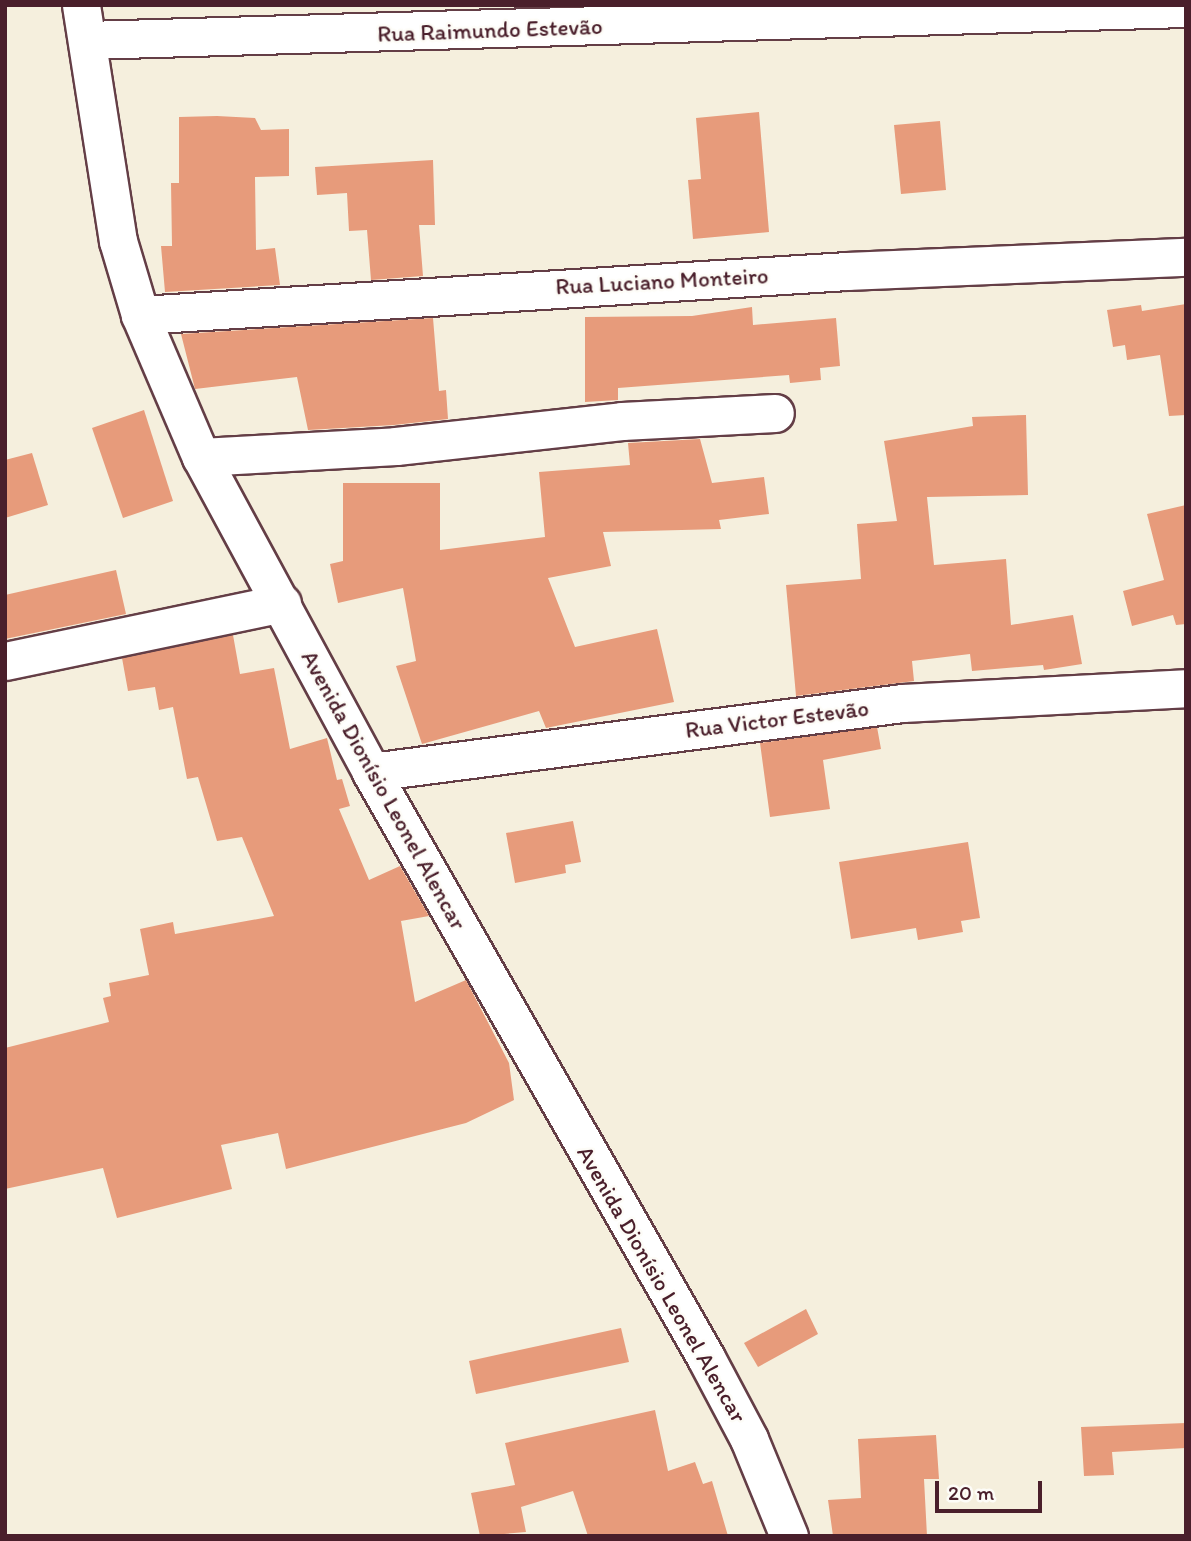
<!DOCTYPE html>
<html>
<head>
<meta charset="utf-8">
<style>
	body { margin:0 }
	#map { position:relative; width:1191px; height:1541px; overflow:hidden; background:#f5efdd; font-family:Itim,sans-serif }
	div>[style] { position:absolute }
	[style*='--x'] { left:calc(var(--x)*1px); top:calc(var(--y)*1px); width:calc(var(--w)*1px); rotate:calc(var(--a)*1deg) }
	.building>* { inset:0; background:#e79b7b }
	.roads { filter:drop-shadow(2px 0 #643e46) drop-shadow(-2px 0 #643e46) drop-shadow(0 2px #643e46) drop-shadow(0 -2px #643e46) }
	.minor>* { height:37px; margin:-18.5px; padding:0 18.5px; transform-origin:18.5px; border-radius:18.5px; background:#fff }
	span { translate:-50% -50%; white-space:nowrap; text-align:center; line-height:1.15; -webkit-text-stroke:5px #fdfcf7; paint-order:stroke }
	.street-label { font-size:23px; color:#4a1f2b }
	.frame { position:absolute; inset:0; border:7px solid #4a1f2b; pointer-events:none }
	.scale { position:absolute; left:935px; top:1481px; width:107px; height:32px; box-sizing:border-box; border:4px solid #4a1f2b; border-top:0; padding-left:9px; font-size:21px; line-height:24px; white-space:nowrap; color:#4a1f2b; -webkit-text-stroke:5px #fdfcf7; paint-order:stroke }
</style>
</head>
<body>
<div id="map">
	<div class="building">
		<i style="clip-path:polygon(759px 112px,769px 232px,693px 239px,688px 180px,701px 179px,696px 118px)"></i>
		<i style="clip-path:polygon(217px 116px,255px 118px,261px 130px,289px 129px,289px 176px,255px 177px,256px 250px,275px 248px,280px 285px,165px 292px,161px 246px,172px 246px,171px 183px,179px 183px,179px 117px)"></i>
		<i style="clip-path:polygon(940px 121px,946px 190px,901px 194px,894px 125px)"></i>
		<i style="clip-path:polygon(433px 160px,435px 225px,419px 225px,423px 276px,371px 280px,367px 230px,349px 231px,347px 193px,317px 195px,315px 167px)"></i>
		<i style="clip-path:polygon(1186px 304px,1186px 415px,1169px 416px,1160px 355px,1127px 360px,1125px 345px,1113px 347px,1107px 310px,1141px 305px,1142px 311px)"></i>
		<i style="clip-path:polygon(752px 307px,753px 325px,836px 318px,840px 366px,820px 368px,821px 380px,790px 383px,789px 375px,618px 388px,618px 400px,585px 402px,585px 317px,692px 316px)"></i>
		<i style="clip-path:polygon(433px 318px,439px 391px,446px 390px,448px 419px,394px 425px,308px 430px,297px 377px,195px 389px,181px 334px)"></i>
		<i style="clip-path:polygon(144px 410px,173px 501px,123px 518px,92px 428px)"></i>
		<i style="clip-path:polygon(1026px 415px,1028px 495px,927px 497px,934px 565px,1006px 559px,1011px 625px,1073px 615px,1082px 664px,1044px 670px,1043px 665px,972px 671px,970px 654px,912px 661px,914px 681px,796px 696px,786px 585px,861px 579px,857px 524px,897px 521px,884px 441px,973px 426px,972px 417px)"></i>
		<i style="clip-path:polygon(700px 439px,712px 483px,764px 477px,769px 514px,719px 520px,721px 529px,603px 532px,611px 566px,548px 578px,575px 647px,657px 629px,674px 702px,546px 728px,539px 711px,422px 744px,396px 666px,416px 661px,403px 588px,338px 603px,330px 564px,343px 561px,343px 483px,440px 483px,440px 550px,545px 537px,539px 472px,630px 465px,628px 443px)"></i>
		<i style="clip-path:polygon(32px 453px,48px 505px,5px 518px,5px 460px)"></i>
		<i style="clip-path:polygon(1186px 505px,1186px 624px,1176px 625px,1173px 615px,1132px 626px,1123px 591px,1164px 580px,1147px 514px)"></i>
		<i style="clip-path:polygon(116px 570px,126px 614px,5px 639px,5px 595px)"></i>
		<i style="clip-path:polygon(233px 635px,240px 674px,274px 668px,290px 749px,327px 738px,337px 780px,342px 779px,350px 806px,339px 809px,369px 880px,400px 866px,429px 916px,401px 921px,415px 1002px,466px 980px,509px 1063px,514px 1100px,466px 1123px,286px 1169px,278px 1133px,221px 1145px,232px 1189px,117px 1218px,103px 1168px,5px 1189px,5px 1048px,109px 1022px,103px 998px,111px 996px,109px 983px,149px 975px,140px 929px,173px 922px,175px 934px,274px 916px,242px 837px,217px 841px,198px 777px,187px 779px,173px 707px,159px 710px,155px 687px,128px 691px,122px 658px)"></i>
		<i style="clip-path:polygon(877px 727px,881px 749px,823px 760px,830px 809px,770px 817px,760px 743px)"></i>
		<i style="clip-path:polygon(573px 821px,581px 862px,565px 865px,566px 873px,515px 883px,506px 833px)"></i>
		<i style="clip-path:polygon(968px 842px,980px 918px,961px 921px,963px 932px,918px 940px,916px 928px,851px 939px,839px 862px)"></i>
		<i style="clip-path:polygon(806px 1309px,818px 1334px,758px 1367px,744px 1343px)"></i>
		<i style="clip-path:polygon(621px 1328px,629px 1362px,476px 1394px,469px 1361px)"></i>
		<i style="clip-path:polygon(655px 1410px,668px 1471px,695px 1462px,703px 1484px,712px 1481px,728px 1536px,588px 1536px,573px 1491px,521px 1507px,526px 1532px,480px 1536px,471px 1493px,515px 1485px,505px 1443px)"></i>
		<i style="clip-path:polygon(1186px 1423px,1186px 1448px,1112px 1452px,1114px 1475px,1084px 1476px,1081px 1427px)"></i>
		<i style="clip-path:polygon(936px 1435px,939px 1479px,924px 1479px,927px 1536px,833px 1536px,828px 1500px,861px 1498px,858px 1439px)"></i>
	</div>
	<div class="roads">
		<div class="minor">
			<i style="--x:81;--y:5;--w:239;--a:81.1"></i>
			<i style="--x:118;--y:241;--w:77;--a:73.4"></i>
			<i style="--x:140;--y:315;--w:155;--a:66.8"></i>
			<i style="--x:201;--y:457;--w:358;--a:61.6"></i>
			<i style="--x:371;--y:772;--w:675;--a:60.24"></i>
			<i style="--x:706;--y:1358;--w:92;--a:62"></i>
			<i style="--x:749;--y:1439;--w:105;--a:67.6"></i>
			<i style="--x:87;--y:40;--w:1099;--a:-1.67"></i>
			<i style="--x:140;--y:315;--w:708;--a:-3.56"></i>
			<i style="--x:847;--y:271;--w:339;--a:-2.4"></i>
			<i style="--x:201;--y:457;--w:195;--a:-3.2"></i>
			<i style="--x:396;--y:446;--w:227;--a:-6.3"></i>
			<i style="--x:622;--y:421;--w:153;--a:-3"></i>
			<i style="--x:5;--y:661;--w:283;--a:-11.8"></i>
			<i style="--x:371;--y:772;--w:535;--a:-7.4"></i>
			<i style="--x:902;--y:703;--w:284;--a:-3"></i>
		</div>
	</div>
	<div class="street-label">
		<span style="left:490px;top:30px;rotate:-2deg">Rua Raimundo Estevão</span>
		<span style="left:662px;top:281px;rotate:-3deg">Rua Luciano Monteiro</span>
		<span style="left:777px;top:719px;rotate:-7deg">Rua Victor Estevão</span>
		<span style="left:384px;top:790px;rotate:61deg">Avenida Dionísio Leonel Alencar</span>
		<span style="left:662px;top:1284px;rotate:60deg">Avenida Dionísio Leonel Alencar</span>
	</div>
	<div class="frame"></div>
	<div class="scale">20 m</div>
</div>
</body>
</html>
